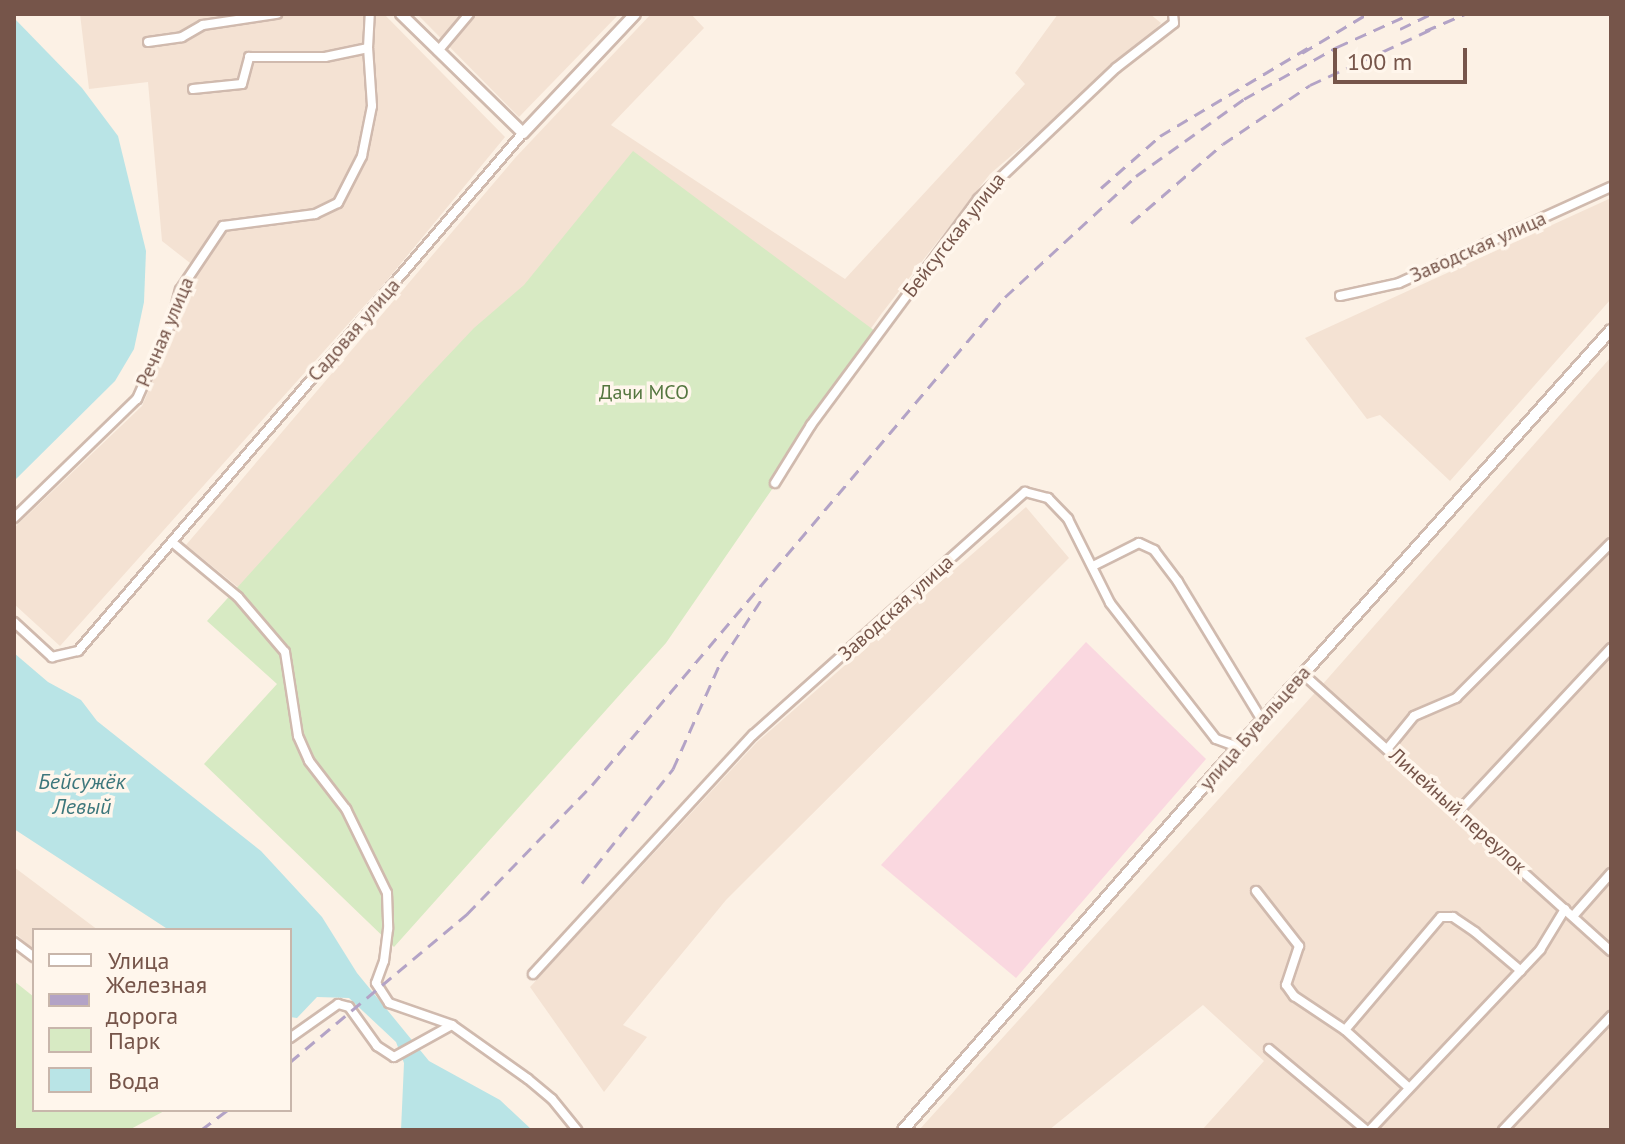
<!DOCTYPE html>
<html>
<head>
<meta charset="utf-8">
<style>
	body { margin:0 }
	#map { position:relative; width:1625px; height:1144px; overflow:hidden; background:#fcf1e5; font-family:"PT Sans",sans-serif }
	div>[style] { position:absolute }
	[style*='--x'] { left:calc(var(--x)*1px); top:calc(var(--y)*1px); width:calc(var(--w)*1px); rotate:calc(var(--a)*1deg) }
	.residential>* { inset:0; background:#f4e2d3 }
	.medical>* { inset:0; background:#fad8e0 }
	.green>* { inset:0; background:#d7eac3 }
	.water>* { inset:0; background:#b9e4e6 }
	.roads { filter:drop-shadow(2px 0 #d0baae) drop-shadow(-2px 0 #d0baae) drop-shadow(0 2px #d0baae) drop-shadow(0 -2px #d0baae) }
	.minor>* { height:8px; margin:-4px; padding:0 4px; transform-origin:4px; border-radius:4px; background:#fff }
	.tertiary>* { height:10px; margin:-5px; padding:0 5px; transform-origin:5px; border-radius:5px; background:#fff }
	.rail>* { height:3px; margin-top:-1.5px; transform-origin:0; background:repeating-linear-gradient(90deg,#b3a3c6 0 12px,transparent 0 20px) }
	span { translate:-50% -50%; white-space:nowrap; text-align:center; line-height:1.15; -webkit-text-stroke:7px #fff6ec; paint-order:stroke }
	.street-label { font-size:20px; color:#76554a }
	.park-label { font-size:20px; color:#54763f }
	.water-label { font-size:22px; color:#3d777c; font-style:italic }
	.frame { position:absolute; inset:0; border:16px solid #76554a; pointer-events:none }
	.legend { position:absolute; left:32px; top:928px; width:260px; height:184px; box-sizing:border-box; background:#fff6ec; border:2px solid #c8b6ab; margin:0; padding:10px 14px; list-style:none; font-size:24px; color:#76554a }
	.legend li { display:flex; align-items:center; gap:16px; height:40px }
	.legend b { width:40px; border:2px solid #c8b6ab }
	.scale { position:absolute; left:1333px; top:48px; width:134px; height:36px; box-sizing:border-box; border:4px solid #76554a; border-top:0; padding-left:10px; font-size:24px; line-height:28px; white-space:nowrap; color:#76554a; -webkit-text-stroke:6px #fff6ec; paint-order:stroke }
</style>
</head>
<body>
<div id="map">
	<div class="residential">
		<i style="clip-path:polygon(80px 14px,384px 14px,505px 137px,384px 284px,60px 646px,14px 604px,14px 528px,142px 406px,199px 270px,162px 241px,148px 82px,89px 89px)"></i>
		<i style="clip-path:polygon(417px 14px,619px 14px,519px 117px)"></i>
		<i style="clip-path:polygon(651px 14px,691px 14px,704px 28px,611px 125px,845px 279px,1025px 84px,1015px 73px,1058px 14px,1150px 14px,1161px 23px,1145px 41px,990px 174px,882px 313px,679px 595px,265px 609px,186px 545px,515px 158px)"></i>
		<i style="clip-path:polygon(1611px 198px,1611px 299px,1450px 481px,1380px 415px,1367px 419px,1305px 338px)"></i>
		<i style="clip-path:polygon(1611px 357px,1611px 1130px,1202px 1130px,1264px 1061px,1203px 1005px,1049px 1130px,919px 1130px,1322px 685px)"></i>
		<i style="clip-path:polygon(1026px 507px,1069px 558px,726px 900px,623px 1025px,647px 1037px,604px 1092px,530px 987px,757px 742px)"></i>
		<i style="clip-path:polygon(14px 867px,98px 930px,34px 930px,34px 950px,14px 932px)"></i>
	</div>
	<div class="medical">
		<i style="clip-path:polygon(1086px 642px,1206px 759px,1016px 978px,881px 865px)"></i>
	</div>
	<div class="green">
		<i style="clip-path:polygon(633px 151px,879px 334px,666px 643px,394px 947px,204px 764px,277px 684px,207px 621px,423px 382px,474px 328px,524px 285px)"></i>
		<i style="clip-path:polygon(14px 981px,34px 997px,34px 1110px,166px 1110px,129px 1130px,14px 1130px)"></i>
	</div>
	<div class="water">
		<i style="clip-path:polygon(14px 18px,82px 88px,118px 136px,146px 251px,144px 302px,134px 349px,115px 381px,14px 481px)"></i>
		<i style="clip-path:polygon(14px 653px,48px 682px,81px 700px,97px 721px,261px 851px,322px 917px,357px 973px,429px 1061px,500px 1100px,532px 1130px,401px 1130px,404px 1063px,396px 1042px,349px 998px,317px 997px,297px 1018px,290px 1017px,290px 930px,169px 930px,14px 829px)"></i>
	</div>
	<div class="roads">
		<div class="minor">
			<i style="--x:148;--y:42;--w:34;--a:-8"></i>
			<i style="--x:182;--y:37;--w:24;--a:-30"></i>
			<i style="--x:203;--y:25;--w:75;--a:-8.5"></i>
			<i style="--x:438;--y:51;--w:48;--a:-50"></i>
			<i style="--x:193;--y:89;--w:49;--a:-5.8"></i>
			<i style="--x:242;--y:84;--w:28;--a:-75"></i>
			<i style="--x:249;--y:57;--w:76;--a:0"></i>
			<i style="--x:325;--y:57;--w:44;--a:-11.8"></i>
			<i style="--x:1340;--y:296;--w:60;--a:-12.4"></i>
			<i style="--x:1399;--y:283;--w:233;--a:-24.4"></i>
			<i style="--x:775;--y:483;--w:68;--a:-58.2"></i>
			<i style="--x:811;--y:425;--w:281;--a:-53.5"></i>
			<i style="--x:978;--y:199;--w:190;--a:-43.5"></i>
			<i style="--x:1116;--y:68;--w:73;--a:-37.8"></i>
			<i style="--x:1174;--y:23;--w:9;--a:-96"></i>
			<i style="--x:14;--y:518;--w:171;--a:-44.1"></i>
			<i style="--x:137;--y:399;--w:83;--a:-65.9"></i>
			<i style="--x:171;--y:323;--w:34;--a:-75"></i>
			<i style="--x:180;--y:290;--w:77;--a:-56.1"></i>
			<i style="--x:223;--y:226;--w:93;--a:-7.4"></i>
			<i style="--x:315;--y:214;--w:25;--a:-26"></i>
			<i style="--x:338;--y:203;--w:53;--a:-62.9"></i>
			<i style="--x:362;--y:156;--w:51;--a:-78.7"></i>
			<i style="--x:372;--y:106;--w:58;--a:-93.9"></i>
			<i style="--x:368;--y:48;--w:34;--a:-87"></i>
			<i style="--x:172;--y:542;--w:86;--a:39.8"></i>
			<i style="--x:238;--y:597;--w:72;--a:49.5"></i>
			<i style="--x:285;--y:652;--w:85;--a:81.2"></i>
			<i style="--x:298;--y:736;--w:27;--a:66"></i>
			<i style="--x:309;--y:761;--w:61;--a:52.4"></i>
			<i style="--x:346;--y:809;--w:93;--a:64"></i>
			<i style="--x:387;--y:893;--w:36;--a:88"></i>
			<i style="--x:388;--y:929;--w:32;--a:97"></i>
			<i style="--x:384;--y:961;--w:23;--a:110"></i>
			<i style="--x:376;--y:983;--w:24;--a:57"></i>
			<i style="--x:389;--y:1003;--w:67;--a:19.2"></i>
			<i style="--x:452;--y:1025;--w:93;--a:35.4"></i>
			<i style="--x:528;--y:1079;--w:31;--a:40"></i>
			<i style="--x:552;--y:1099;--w:40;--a:51"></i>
			<i style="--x:1093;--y:566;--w:51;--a:-26.6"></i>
			<i style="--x:1139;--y:543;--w:17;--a:25"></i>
			<i style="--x:1154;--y:550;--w:40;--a:53"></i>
			<i style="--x:1178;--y:582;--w:162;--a:58.7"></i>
			<i style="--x:14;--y:622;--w:52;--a:42.6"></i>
			<i style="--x:52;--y:657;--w:27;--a:-13"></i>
			<i style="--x:78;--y:651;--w:683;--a:-49.34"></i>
			<i style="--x:1303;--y:674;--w:414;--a:42"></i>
			<i style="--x:1388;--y:748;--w:41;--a:-50.9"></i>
			<i style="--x:1414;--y:716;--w:46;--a:-23.2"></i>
			<i style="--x:1456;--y:698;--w:219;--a:-45"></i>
			<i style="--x:1459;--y:811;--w:223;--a:-47"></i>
			<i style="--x:1256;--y:891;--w:70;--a:52"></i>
			<i style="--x:1299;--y:946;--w:41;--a:108.4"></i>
			<i style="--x:1286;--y:985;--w:14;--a:54"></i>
			<i style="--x:1294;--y:996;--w:61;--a:33.7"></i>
			<i style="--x:1345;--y:1030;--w:85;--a:42.1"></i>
			<i style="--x:1574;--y:915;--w:56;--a:-48.6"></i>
			<i style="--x:14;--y:942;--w:25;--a:37"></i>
			<i style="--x:533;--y:974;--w:325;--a:-47.4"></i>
			<i style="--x:753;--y:735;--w:365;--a:-41.8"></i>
			<i style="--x:1025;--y:492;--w:24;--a:15"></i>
			<i style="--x:1048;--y:498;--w:29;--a:46"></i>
			<i style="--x:1068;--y:519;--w:94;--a:63.4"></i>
			<i style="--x:1110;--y:603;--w:172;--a:52.1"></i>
			<i style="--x:1216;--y:739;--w:23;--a:20"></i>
			<i style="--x:1345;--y:1030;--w:148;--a:-49.7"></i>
			<i style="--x:1441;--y:917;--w:12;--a:0"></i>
			<i style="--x:1453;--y:917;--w:27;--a:34"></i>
			<i style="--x:1475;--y:932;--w:60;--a:40.3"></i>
			<i style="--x:290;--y:1038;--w:59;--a:-35.3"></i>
			<i style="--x:338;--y:1004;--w:11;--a:15"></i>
			<i style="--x:349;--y:1007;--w:48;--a:54.3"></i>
			<i style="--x:377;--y:1046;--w:20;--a:33"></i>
			<i style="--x:394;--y:1057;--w:66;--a:-28.9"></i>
			<i style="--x:1269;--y:1049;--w:126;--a:39.9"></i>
			<i style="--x:1370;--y:1130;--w:248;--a:-46.6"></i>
			<i style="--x:1540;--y:950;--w:48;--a:-58.6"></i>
			<i style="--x:1503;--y:1130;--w:157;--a:-46.5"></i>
		</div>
		<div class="tertiary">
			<i style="--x:401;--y:14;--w:170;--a:44.3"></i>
			<i style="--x:523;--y:133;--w:163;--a:-46.7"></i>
			<i style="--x:903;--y:1130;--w:509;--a:-48.82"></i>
			<i style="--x:1238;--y:747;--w:559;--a:-48.19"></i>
		</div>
	</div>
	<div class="rail">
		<i style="--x:1400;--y:29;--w:34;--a:-26"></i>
		<i style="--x:1425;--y:31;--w:43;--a:-23"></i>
		<i style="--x:1302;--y:53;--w:76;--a:-31"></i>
		<i style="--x:1101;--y:188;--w:79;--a:-41.4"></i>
		<i style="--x:1160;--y:136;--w:176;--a:-30.8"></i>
		<i style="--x:1131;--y:223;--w:121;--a:-40.7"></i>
		<i style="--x:1223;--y:144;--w:105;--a:-34.1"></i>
		<i style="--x:1310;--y:85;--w:139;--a:-24.7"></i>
		<i style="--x:582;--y:883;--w:146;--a:-51.4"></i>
		<i style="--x:673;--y:769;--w:118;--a:-66"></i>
		<i style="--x:721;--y:661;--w:73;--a:-56.7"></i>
		<i style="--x:290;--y:1062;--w:231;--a:-39.9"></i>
		<i style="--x:467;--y:914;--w:180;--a:-45.9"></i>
		<i style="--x:592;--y:785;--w:639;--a:-49.76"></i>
		<i style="--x:1005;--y:297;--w:178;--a:-42.7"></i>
		<i style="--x:1136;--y:176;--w:133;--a:-35.5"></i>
		<i style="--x:1244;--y:99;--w:107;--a:-29.2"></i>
		<i style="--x:1337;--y:47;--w:80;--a:-24.3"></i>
		<i style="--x:201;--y:1130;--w:34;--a:-37"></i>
	</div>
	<div class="street-label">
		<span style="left:954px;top:235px;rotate:-52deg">Бейсугская улица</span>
		<span style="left:1478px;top:247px;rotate:-24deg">Заводская улица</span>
		<span style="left:354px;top:330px;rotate:-49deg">Садовая улица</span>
		<span style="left:165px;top:332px;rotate:-67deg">Речная улица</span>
		<span style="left:896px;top:608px;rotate:-42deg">Заводская улица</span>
		<span style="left:1255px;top:728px;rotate:-49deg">улица Бувальцева</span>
		<span style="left:1458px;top:811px;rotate:42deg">Линейный переулок</span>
	</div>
	<div class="park-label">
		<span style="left:644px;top:392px">Дачи МСО</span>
	</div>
	<div class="water-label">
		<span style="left:82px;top:794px">Бейсужёк<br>Левый</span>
	</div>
	<div class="frame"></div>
	<ul class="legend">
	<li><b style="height:10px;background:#fff"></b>Улица</li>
	<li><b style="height:10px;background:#b3a3c6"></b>Железная дорога</li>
	<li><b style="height:22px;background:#d7eac3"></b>Парк</li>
	<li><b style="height:22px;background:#b9e4e6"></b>Вода</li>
	</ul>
	<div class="scale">100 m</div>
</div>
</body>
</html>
